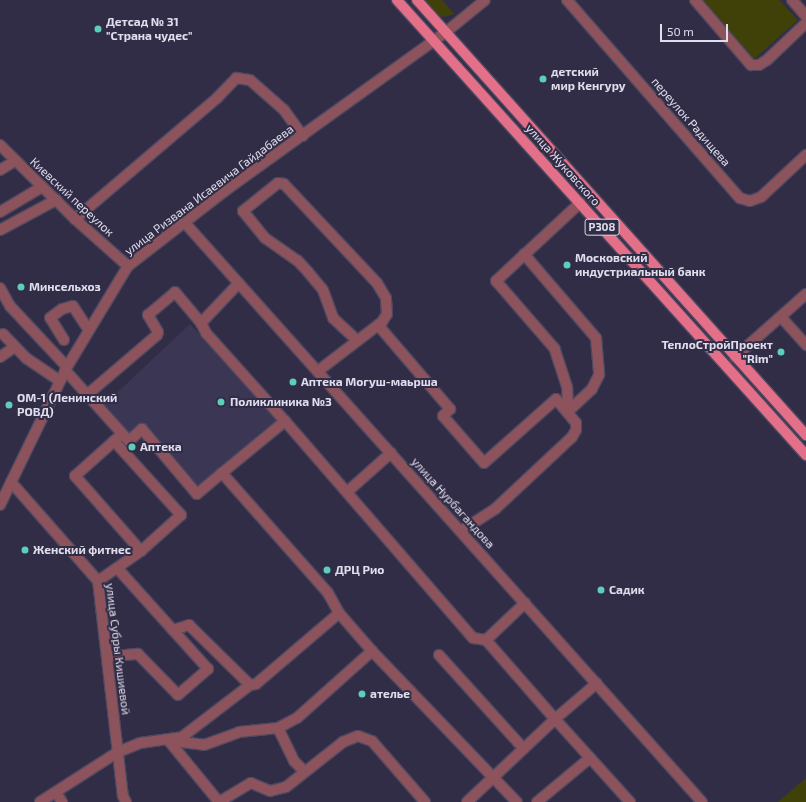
<!DOCTYPE html>
<html>
<head>
<meta charset="utf-8">
<style>
	body { margin:0 }
	#map { position:relative; width:806px; height:802px; overflow:hidden; background:#322d46; font-family:"Exo 2",sans-serif }
	div>[style] { position:absolute }
	[style*='--x'] { left:calc(var(--x)*1px); top:calc(var(--y)*1px); width:calc(var(--w)*1px); rotate:calc(var(--a)*1deg) }
	.built>* { inset:0; background:#3c3655 }
	.green>* { inset:0; background:#404109 }
	.roads { filter:drop-shadow(1px 0 #4e4961) drop-shadow(-1px 0 #4e4961) drop-shadow(0 1px #4e4961) drop-shadow(0 -1px #4e4961) }
	.minor>* { height:10px; margin:-5px; padding:0 5px; transform-origin:5px; border-radius:5px; background:#8c535d }
	.major>* { height:10px; margin:-5px; padding:0 5px; transform-origin:5px; border-radius:5px; background:#e36f88 }
	.dots>* { width:11px; height:11px; translate:-50% -50%; box-sizing:border-box; border:2px solid #322d46; border-radius:50% }
	span { translate:-50% -50%; white-space:nowrap; text-align:center; line-height:1.15; -webkit-text-stroke:4px #322d46; paint-order:stroke }
	.shield-label span { padding:1px 3px; background:#322d46; border:1px solid; border-radius:3px; -webkit-text-stroke-width:0 }
	.shield-label { font-size:11px; color:#e0dded; font-weight:700 }
	.poi-label { font-size:12px; color:#e0dded; font-weight:700 }
	.left { translate:0 -50%; text-align:left }
	.right { translate:-100% -50%; text-align:right }
	.street-label { font-size:12px; color:#e0dded }
	.scale { position:absolute; left:660px; top:24px; width:68px; height:18px; box-sizing:border-box; border:2px solid #e0dded; border-top:0; padding-left:5px; font-size:12px; line-height:14px; white-space:nowrap; color:#e0dded; -webkit-text-stroke:3px #322d46; paint-order:stroke }
</style>
</head>
<body>
<div id="map">
	<div class="built">
		<i style="clip-path:polygon(190px 324px,276px 420px,274px 425px,197px 489px,142px 426px,130px 436px,103px 406px)"></i>
	</div>
	<div class="green">
		<i style="clip-path:polygon(424px 0,442px 0,454px 14px,443px 17px,436px 14px)"></i>
		<i style="clip-path:polygon(700px 0,779px 0,798px 20px,752px 61px)"></i>
		<i style="clip-path:polygon(806px 778px,806px 802px,778px 802px)"></i>
	</div>
	<div class="roads">
		<div class="minor">
			<i style="--x:567;--y:0;--w:263;--a:48.9"></i>
			<i style="--x:740;--y:198;--w:10;--a:17"></i>
			<i style="--x:750;--y:201;--w:12;--a:-20"></i>
			<i style="--x:761;--y:197;--w:62;--a:-43"></i>
			<i style="--x:695;--y:0;--w:86;--a:49.3"></i>
			<i style="--x:751;--y:65;--w:8;--a:0"></i>
			<i style="--x:759;--y:65;--w:9;--a:-32"></i>
			<i style="--x:767;--y:60;--w:54;--a:-43.5"></i>
			<i style="--x:792;--y:0;--w:21;--a:49"></i>
			<i style="--x:0;--y:145;--w:105;--a:44.6"></i>
			<i style="--x:75;--y:219;--w:71;--a:41.6"></i>
			<i style="--x:0;--y:170;--w:17;--a:-31"></i>
			<i style="--x:0;--y:212;--w:49;--a:-30.8"></i>
			<i style="--x:75;--y:219;--w:187;--a:-40.4"></i>
			<i style="--x:217;--y:98;--w:28;--a:-46"></i>
			<i style="--x:236;--y:78;--w:14;--a:8"></i>
			<i style="--x:250;--y:80;--w:45;--a:41.4"></i>
			<i style="--x:284;--y:110;--w:32;--a:54"></i>
			<i style="--x:185;--y:223;--w:776;--a:48.24"></i>
			<i style="--x:0;--y:230;--w:64;--a:-28.2"></i>
			<i style="--x:524;--y:254;--w:111;--a:49.4"></i>
			<i style="--x:596;--y:338;--w:37;--a:85"></i>
			<i style="--x:599;--y:375;--w:16;--a:117"></i>
			<i style="--x:592;--y:389;--w:33;--a:137"></i>
			<i style="--x:0;--y:288;--w:21;--a:61"></i>
			<i style="--x:10;--y:306;--w:83;--a:46.9"></i>
			<i style="--x:781;--y:317;--w:38;--a:48"></i>
			<i style="--x:201;--y:323;--w:55;--a:-46.5"></i>
			<i style="--x:378;--y:325;--w:111;--a:49.4"></i>
			<i style="--x:450;--y:409;--w:10;--a:135"></i>
			<i style="--x:443;--y:416;--w:62;--a:48.9"></i>
			<i style="--x:484;--y:463;--w:96;--a:-41.6"></i>
			<i style="--x:556;--y:399;--w:31;--a:50"></i>
			<i style="--x:576;--y:423;--w:7;--a:90"></i>
			<i style="--x:576;--y:430;--w:8;--a:120"></i>
			<i style="--x:572;--y:437;--w:105;--a:136.9"></i>
			<i style="--x:495;--y:509;--w:40;--a:147.1"></i>
			<i style="--x:3;--y:334;--w:33;--a:46"></i>
			<i style="--x:26;--y:358;--w:41;--a:34.1"></i>
			<i style="--x:64;--y:340;--w:26;--a:-122"></i>
			<i style="--x:50;--y:318;--w:15;--a:-37"></i>
			<i style="--x:62;--y:309;--w:11;--a:-15"></i>
			<i style="--x:73;--y:306;--w:27;--a:57"></i>
			<i style="--x:0;--y:357;--w:18;--a:-34"></i>
			<i style="--x:735;--y:357;--w:95;--a:-41.6"></i>
			<i style="--x:65;--y:370;--w:96;--a:48"></i>
			<i style="--x:129;--y:441;--w:18;--a:-43"></i>
			<i style="--x:142;--y:429;--w:85;--a:49.8"></i>
			<i style="--x:197;--y:494;--w:33;--a:-40"></i>
			<i style="--x:222;--y:473;--w:160;--a:48.5"></i>
			<i style="--x:328;--y:593;--w:23;--a:61"></i>
			<i style="--x:339;--y:613;--w:50;--a:49"></i>
			<i style="--x:372;--y:651;--w:209;--a:46.2"></i>
			<i style="--x:318;--y:371;--w:81;--a:-37.4"></i>
			<i style="--x:382;--y:322;--w:9;--a:-58"></i>
			<i style="--x:387;--y:314;--w:16;--a:-94"></i>
			<i style="--x:386;--y:298;--w:17;--a:-121"></i>
			<i style="--x:377;--y:283;--w:136;--a:-133.2"></i>
			<i style="--x:284;--y:184;--w:6;--a:-171"></i>
			<i style="--x:278;--y:183;--w:45;--a:141.3"></i>
			<i style="--x:243;--y:211;--w:35;--a:51"></i>
			<i style="--x:265;--y:238;--w:39;--a:35"></i>
			<i style="--x:297;--y:260;--w:16;--a:47"></i>
			<i style="--x:308;--y:272;--w:23;--a:50"></i>
			<i style="--x:323;--y:290;--w:30;--a:70"></i>
			<i style="--x:333;--y:318;--w:33;--a:43"></i>
			<i style="--x:88;--y:394;--w:91;--a:-40.5"></i>
			<i style="--x:157;--y:335;--w:3;--a:-72"></i>
			<i style="--x:158;--y:332;--w:20;--a:-120"></i>
			<i style="--x:148;--y:315;--w:35;--a:-40"></i>
			<i style="--x:175;--y:292;--w:40;--a:50"></i>
			<i style="--x:201;--y:323;--w:11;--a:63"></i>
			<i style="--x:206;--y:333;--w:118;--a:48.1"></i>
			<i style="--x:285;--y:421;--w:287;--a:49.1"></i>
			<i style="--x:473;--y:638;--w:13;--a:9"></i>
			<i style="--x:486;--y:640;--w:105;--a:48.9"></i>
			<i style="--x:555;--y:719;--w:55;--a:-40.6"></i>
			<i style="--x:568;--y:411;--w:24;--a:-92"></i>
			<i style="--x:567;--y:387;--w:40;--a:-108"></i>
			<i style="--x:555;--y:349;--w:90;--a:-130.9"></i>
			<i style="--x:496;--y:281;--w:115;--a:-42.9"></i>
			<i style="--x:114;--y:441;--w:100;--a:47.8"></i>
			<i style="--x:181;--y:515;--w:54;--a:138"></i>
			<i style="--x:222;--y:473;--w:82;--a:-39.5"></i>
			<i style="--x:11;--y:482;--w:132;--a:48.7"></i>
			<i style="--x:98;--y:581;--w:216;--a:83.4"></i>
			<i style="--x:123;--y:796;--w:7;--a:63"></i>
			<i style="--x:347;--y:492;--w:59;--a:-41.6"></i>
			<i style="--x:0;--y:505;--w:153;--a:-64.1"></i>
			<i style="--x:67;--y:367;--w:118;--a:-58.9"></i>
			<i style="--x:128;--y:266;--w:124;--a:-37.8"></i>
			<i style="--x:226;--y:190;--w:271;--a:-35.7"></i>
			<i style="--x:446;--y:32;--w:50;--a:-39.4"></i>
			<i style="--x:98;--y:581;--w:52;--a:-34.9"></i>
			<i style="--x:141;--y:551;--w:100;--a:-131.3"></i>
			<i style="--x:75;--y:476;--w:63;--a:-41.8"></i>
			<i style="--x:173;--y:630;--w:17;--a:-17"></i>
			<i style="--x:189;--y:625;--w:86;--a:44.5"></i>
			<i style="--x:486;--y:640;--w:54;--a:-43.5"></i>
			<i style="--x:439;--y:655;--w:125;--a:47.9"></i>
			<i style="--x:107;--y:657;--w:31;--a:-6"></i>
			<i style="--x:138;--y:654;--w:57;--a:45.7"></i>
			<i style="--x:178;--y:695;--w:40;--a:-41"></i>
			<i style="--x:208;--y:669;--w:136;--a:-132"></i>
			<i style="--x:278;--y:728;--w:37;--a:64"></i>
			<i style="--x:294;--y:761;--w:14;--a:45"></i>
			<i style="--x:169;--y:741;--w:79;--a:50.7"></i>
			<i style="--x:173;--y:741;--w:31;--a:7"></i>
			<i style="--x:204;--y:745;--w:37;--a:-20"></i>
			<i style="--x:239;--y:732;--w:39;--a:-6"></i>
			<i style="--x:278;--y:728;--w:21;--a:-28"></i>
			<i style="--x:297;--y:718;--w:101;--a:-41.8"></i>
			<i style="--x:56;--y:792;--w:12;--a:59"></i>
			<i style="--x:40;--y:802;--w:93;--a:-32.7"></i>
			<i style="--x:118;--y:752;--w:24;--a:-22"></i>
			<i style="--x:140;--y:743;--w:42;--a:-8.1"></i>
			<i style="--x:182;--y:737;--w:86;--a:-37.4"></i>
			<i style="--x:250;--y:685;--w:6;--a:-9"></i>
			<i style="--x:256;--y:684;--w:109;--a:-40.5"></i>
			<i style="--x:219;--y:802;--w:37;--a:-31"></i>
			<i style="--x:251;--y:783;--w:21;--a:23"></i>
			<i style="--x:270;--y:791;--w:16;--a:-14"></i>
			<i style="--x:286;--y:787;--w:73;--a:-38.3"></i>
			<i style="--x:343;--y:742;--w:16;--a:-22"></i>
			<i style="--x:358;--y:736;--w:15;--a:20"></i>
			<i style="--x:372;--y:741;--w:81;--a:49"></i>
			<i style="--x:467;--y:802;--w:121;--a:-43.3"></i>
			<i style="--x:555;--y:719;--w:112;--a:47.9"></i>
			<i style="--x:537;--y:802;--w:69;--a:-39.7"></i>
		</div>
		<div class="major">
			<i style="--x:397;--y:0;--w:612;--a:48.05"></i>
			<i style="--x:417;--y:0;--w:584;--a:48.2"></i>
		</div>
	</div>
	<div class="dots">
		<i style="left:98px;top:29px;background:#5cceba"></i>
		<i style="left:543px;top:79px;background:#5cceba"></i>
		<i style="left:567px;top:265px;background:#5cceba"></i>
		<i style="left:21px;top:287px;background:#5cceba"></i>
		<i style="left:781px;top:352px;background:#5cceba"></i>
		<i style="left:293px;top:382px;background:#5cceba"></i>
		<i style="left:221px;top:402px;background:#5cceba"></i>
		<i style="left:9px;top:405px;background:#5cceba"></i>
		<i style="left:132px;top:447px;background:#5cceba"></i>
		<i style="left:25px;top:550px;background:#5cceba"></i>
		<i style="left:327px;top:570px;background:#5cceba"></i>
		<i style="left:601px;top:590px;background:#5cceba"></i>
		<i style="left:362px;top:694px;background:#5cceba"></i>
	</div>
	<div class="shield-label">
		<span style="left:602px;top:227px">P308</span>
	</div>
	<div class="poi-label">
		<span class="left" style="left:106px;top:29px">Детсад № 31<br>"Страна чудес"</span>
		<span class="left" style="left:551px;top:79px">детский<br>мир Кенгуру</span>
		<span class="left" style="left:575px;top:265px">Московский<br>индустриальный банк</span>
		<span class="left" style="left:29px;top:287px">Минсельхоз</span>
		<span class="right" style="left:773px;top:352px">ТеплоСтройПроект<br>"Rim"</span>
		<span class="left" style="left:301px;top:382px">Аптека Могуш-маьрша</span>
		<span class="left" style="left:17px;top:405px">ОМ-1 (Ленинский<br>РОВД)</span>
		<span class="left" style="left:230px;top:402px">Поликлиника №3</span>
		<span class="left" style="left:140px;top:447px">Аптека</span>
		<span class="left" style="left:33px;top:550px">Женский фитнес</span>
		<span class="left" style="left:335px;top:570px">ДРЦ Рио</span>
		<span class="left" style="left:609px;top:590px">Садик</span>
		<span class="left" style="left:370px;top:694px">ателье</span>
	</div>
	<div class="street-label">
		<span style="left:691px;top:122px;rotate:49deg">переулок Радищева</span>
		<span style="left:563px;top:165px;rotate:48deg">улица Жуковского</span>
		<span style="left:209px;top:190px;rotate:-37deg">улица Ризвана Исаевича Гайдабаева</span>
		<span style="left:72px;top:197px;rotate:43deg">Киевский переулок</span>
		<span style="left:453px;top:503px;rotate:48deg">улица Нурбагандова</span>
		<span style="left:118px;top:649px;rotate:83deg">улица Субры Кишиевой</span>
	</div>
	<div class="scale">50 m</div>
</div>
</body>
</html>
